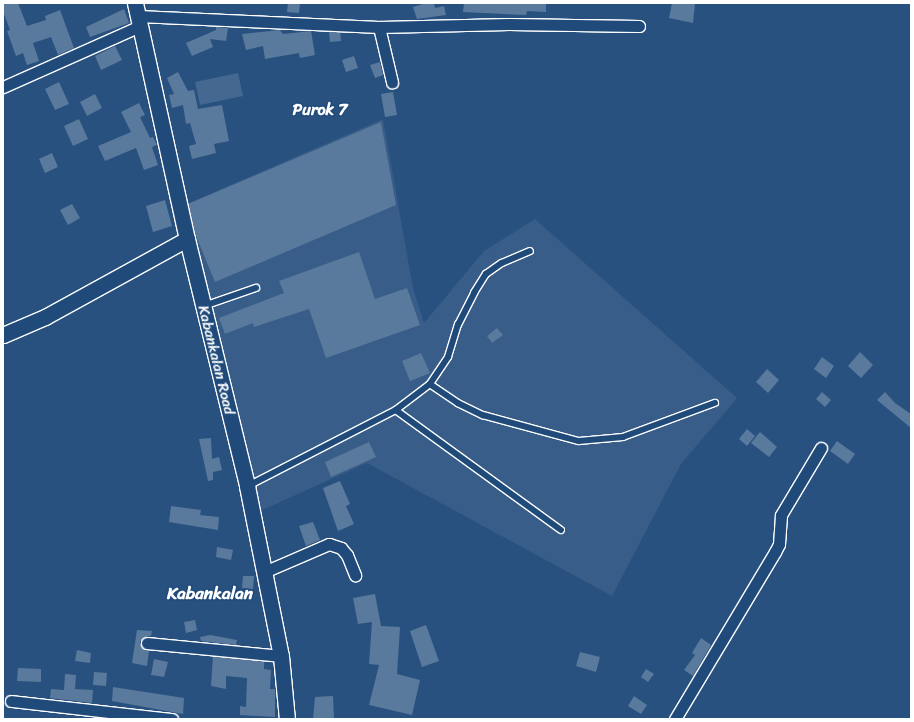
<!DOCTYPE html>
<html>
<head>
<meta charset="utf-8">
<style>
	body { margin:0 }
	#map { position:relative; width:914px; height:722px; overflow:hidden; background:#28517f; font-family:Sriracha,sans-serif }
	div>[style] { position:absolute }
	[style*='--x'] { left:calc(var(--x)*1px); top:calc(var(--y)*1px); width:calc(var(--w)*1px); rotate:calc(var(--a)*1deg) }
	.built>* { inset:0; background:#375d88 }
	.green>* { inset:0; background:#446890 }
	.building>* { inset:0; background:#5a7a9d }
	.roads { filter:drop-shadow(1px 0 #fff) drop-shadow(-1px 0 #fff) drop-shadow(0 1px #fff) drop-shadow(0 -1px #fff) }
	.lane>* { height:5.5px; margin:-2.75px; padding:0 2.75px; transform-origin:2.75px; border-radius:2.75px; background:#1f4a7a }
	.street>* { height:11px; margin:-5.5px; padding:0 5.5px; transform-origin:5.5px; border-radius:5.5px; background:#1f4a7a }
	.secondary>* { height:15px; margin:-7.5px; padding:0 7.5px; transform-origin:7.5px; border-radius:7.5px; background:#1f4a7a }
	span { translate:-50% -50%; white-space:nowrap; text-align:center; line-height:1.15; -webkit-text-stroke:3px #1f4a7a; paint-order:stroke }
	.street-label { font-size:15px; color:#fff }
	.neighbourhood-label { font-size:16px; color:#fff; font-weight:700 }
	.quarter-label { font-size:17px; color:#fff; font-weight:700 }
	.frame { position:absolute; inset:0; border:4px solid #fff; pointer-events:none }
</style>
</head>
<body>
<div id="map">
	<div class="built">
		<i style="clip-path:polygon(383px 119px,413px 288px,424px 323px,484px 251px,535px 219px,737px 398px,681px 464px,612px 596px,367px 463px,258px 512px,182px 206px)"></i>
	</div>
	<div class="green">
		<i style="clip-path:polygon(238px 73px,243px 96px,200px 105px,195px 82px)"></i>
	</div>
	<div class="building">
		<i style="clip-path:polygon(3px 3px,18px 3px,27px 26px,46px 20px,45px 16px,60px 10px,74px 48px,58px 55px,51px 37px,33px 43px,39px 61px,27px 65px,23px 53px,16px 56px,7px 31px,10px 30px,3px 11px)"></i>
		<i style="clip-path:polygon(288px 3px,300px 3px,299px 13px,287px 12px)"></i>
		<i style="clip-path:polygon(426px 3px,434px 3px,435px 8px,444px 6px,446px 15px,417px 19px,413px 7px)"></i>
		<i style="clip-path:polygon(464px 3px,546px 3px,546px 12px,527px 11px,526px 15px,463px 12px)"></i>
		<i style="clip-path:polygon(672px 3px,695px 4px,693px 23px,669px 18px)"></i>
		<i style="clip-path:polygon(124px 9px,129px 23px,90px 37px,86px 27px)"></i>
		<i style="clip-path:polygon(216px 27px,228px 28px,226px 41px,210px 39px,213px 47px,192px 56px,186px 43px,216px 30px)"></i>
		<i style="clip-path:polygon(280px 30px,283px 34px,311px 31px,315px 55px,300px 58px,299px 53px,265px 59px,263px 46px,246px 50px,242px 34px)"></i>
		<i style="clip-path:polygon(329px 32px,340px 32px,341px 41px,330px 42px)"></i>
		<i style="clip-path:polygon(115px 46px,122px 60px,101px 70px,95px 56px)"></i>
		<i style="clip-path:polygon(354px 56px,358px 68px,346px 72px,342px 60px)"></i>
		<i style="clip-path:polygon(380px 62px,383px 75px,375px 78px,370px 65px)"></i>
		<i style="clip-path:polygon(178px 72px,188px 91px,194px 90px,198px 109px,222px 105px,229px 141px,214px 144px,216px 153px,192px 159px,189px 146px,196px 144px,190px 123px,186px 124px,183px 105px,172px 108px,169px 95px,174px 94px,167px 78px)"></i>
		<i style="clip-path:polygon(59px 82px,69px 104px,55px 110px,45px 89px)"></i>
		<i style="clip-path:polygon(393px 92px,397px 115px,385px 117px,381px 94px)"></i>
		<i style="clip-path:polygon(95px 94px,102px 108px,87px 116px,80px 102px)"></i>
		<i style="clip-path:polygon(139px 103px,145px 115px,140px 117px,150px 138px,153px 137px,157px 145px,152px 147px,158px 165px,144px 170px,136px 148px,105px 161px,98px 146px,131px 132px,121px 112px)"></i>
		<i style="clip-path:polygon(79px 119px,88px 139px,73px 146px,64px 126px)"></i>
		<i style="clip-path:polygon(381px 122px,396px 205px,215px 282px,196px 236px,188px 204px)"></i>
		<i style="clip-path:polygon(52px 153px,58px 167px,45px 173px,39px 159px)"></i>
		<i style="clip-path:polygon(165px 200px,172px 226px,153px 232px,146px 206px)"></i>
		<i style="clip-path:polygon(72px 204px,80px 218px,68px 225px,60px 210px)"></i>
		<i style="clip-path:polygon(359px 252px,375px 299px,407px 288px,420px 325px,326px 358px,309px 309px,254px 327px,253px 323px,225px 334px,219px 318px,284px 293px,279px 281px)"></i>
		<i style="clip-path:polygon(497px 328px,503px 335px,492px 343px,487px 336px)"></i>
		<i style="clip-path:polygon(860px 352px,873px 365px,861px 378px,848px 366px)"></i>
		<i style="clip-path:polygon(421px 353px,430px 373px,410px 381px,402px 361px)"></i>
		<i style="clip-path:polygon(822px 357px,834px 366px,826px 378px,814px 369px)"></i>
		<i style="clip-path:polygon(767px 369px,779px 380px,768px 393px,756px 382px)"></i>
		<i style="clip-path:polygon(822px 392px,831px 400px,825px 407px,816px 399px)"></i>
		<i style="clip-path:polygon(885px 392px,895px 403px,911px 414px,911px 428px,877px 400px)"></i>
		<i style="clip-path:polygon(747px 429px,755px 436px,747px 446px,739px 439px)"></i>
		<i style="clip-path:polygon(760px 432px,777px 447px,769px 457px,751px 443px)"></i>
		<i style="clip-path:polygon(211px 438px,212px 459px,219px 457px,222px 470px,213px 472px,213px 480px,208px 481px,199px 439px)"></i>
		<i style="clip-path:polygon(837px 441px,855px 454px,848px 464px,830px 451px)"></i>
		<i style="clip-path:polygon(369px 442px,376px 457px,331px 477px,325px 462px)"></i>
		<i style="clip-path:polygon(340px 481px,350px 504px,346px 506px,354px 524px,338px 531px,323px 488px)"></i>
		<i style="clip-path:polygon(171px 506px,201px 510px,200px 515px,219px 517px,218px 530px,169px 522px)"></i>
		<i style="clip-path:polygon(313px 522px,320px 540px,306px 546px,299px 526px)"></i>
		<i style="clip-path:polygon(217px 547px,233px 550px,231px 560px,216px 557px)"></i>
		<i style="clip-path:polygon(243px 576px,254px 576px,253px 589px,242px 588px)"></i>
		<i style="clip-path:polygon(375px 594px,381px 626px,400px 627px,397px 674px,420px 680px,412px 715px,369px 705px,379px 665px,369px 664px,372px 622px,358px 624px,353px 598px)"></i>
		<i style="clip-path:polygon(195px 620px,197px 630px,186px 633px,184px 622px)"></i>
		<i style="clip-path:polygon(426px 625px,439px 661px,422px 667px,410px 631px)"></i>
		<i style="clip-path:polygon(137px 630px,152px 631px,151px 636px,144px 637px,140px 642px,143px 648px,149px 650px,147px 666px,132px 663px)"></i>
		<i style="clip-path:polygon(210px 635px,237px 640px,236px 645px,201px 641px,200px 637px)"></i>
		<i style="clip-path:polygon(701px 638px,711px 645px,693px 676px,684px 670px,695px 655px,692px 653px)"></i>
		<i style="clip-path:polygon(77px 650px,91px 653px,90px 663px,75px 661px)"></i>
		<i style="clip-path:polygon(580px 652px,600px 657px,596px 672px,576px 666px)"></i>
		<i style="clip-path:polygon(213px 656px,264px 661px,264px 669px,271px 670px,270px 689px,275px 689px,275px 717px,240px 715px,240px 706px,246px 707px,247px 678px,226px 676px,226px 689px,211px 686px)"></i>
		<i style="clip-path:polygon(154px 659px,168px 662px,164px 677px,151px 675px)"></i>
		<i style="clip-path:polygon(18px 668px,41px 669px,41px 682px,17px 681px)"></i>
		<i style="clip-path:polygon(646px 669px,654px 674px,648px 682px,641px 677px)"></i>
		<i style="clip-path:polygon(94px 672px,107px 673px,106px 686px,93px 685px)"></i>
		<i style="clip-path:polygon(65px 674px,76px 675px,75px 689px,93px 690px,92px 703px,50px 698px,51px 689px,64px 690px)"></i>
		<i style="clip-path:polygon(113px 687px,184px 698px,183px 714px,112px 701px)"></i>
		<i style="clip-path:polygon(333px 696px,334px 719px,313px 719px,315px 697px)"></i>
		<i style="clip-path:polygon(634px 696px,647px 705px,641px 714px,628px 706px)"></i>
	</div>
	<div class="roads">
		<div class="lane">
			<i style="--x:204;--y:306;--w:55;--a:-19.1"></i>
			<i style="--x:430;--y:384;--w:34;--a:34"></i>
			<i style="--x:458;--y:403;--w:28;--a:26"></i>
			<i style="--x:483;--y:415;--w:99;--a:15.2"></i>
			<i style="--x:579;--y:441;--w:44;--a:-5.2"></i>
			<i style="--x:623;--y:437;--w:98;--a:-20.3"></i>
			<i style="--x:396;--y:410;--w:204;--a:36"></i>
			<i style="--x:248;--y:486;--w:166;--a:-27.2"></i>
			<i style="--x:396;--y:410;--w:43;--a:-37.4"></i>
			<i style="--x:430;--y:384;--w:32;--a:-56"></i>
			<i style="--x:448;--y:357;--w:34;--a:-73"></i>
			<i style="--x:458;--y:325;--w:36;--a:-63"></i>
			<i style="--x:474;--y:293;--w:22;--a:-58"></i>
			<i style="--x:486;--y:274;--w:19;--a:-35"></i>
			<i style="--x:502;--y:263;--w:30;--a:-23"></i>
		</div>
		<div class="street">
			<i style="--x:138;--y:16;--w:241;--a:2.6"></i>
			<i style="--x:379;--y:27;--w:130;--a:-1.3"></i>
			<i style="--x:509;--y:24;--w:130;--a:0.9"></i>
			<i style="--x:379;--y:27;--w:57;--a:76.7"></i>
			<i style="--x:3;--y:87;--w:150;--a:-24"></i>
			<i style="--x:264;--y:572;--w:71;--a:-23.3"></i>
			<i style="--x:329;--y:544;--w:13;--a:18"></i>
			<i style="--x:341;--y:548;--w:9;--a:49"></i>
			<i style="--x:347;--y:555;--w:22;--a:68"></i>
			<i style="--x:147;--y:643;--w:135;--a:5.5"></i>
			<i style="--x:11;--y:701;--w:162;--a:6.4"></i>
			<i style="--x:675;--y:719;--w:195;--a:-59.1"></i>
			<i style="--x:775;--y:552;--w:9;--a:-63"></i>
			<i style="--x:779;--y:544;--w:29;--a:-86"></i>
			<i style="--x:781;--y:515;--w:78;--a:-59.2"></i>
		</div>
		<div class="secondary">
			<i style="--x:135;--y:3;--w:242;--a:77.6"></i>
			<i style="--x:187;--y:239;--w:254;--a:76.3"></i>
			<i style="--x:247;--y:486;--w:173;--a:78.7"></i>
			<i style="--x:281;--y:656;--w:63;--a:84.6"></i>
			<i style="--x:3;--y:335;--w:46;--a:-23.2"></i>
			<i style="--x:45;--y:317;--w:162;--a:-28.8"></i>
		</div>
	</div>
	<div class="street-label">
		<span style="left:216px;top:360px;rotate:76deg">Kabankalan Road</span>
	</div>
	<div class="neighbourhood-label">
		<span style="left:320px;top:110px">Purok 7</span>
	</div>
	<div class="quarter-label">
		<span style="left:210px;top:594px">Kabankalan</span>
	</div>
	<div class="frame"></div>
</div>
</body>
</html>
